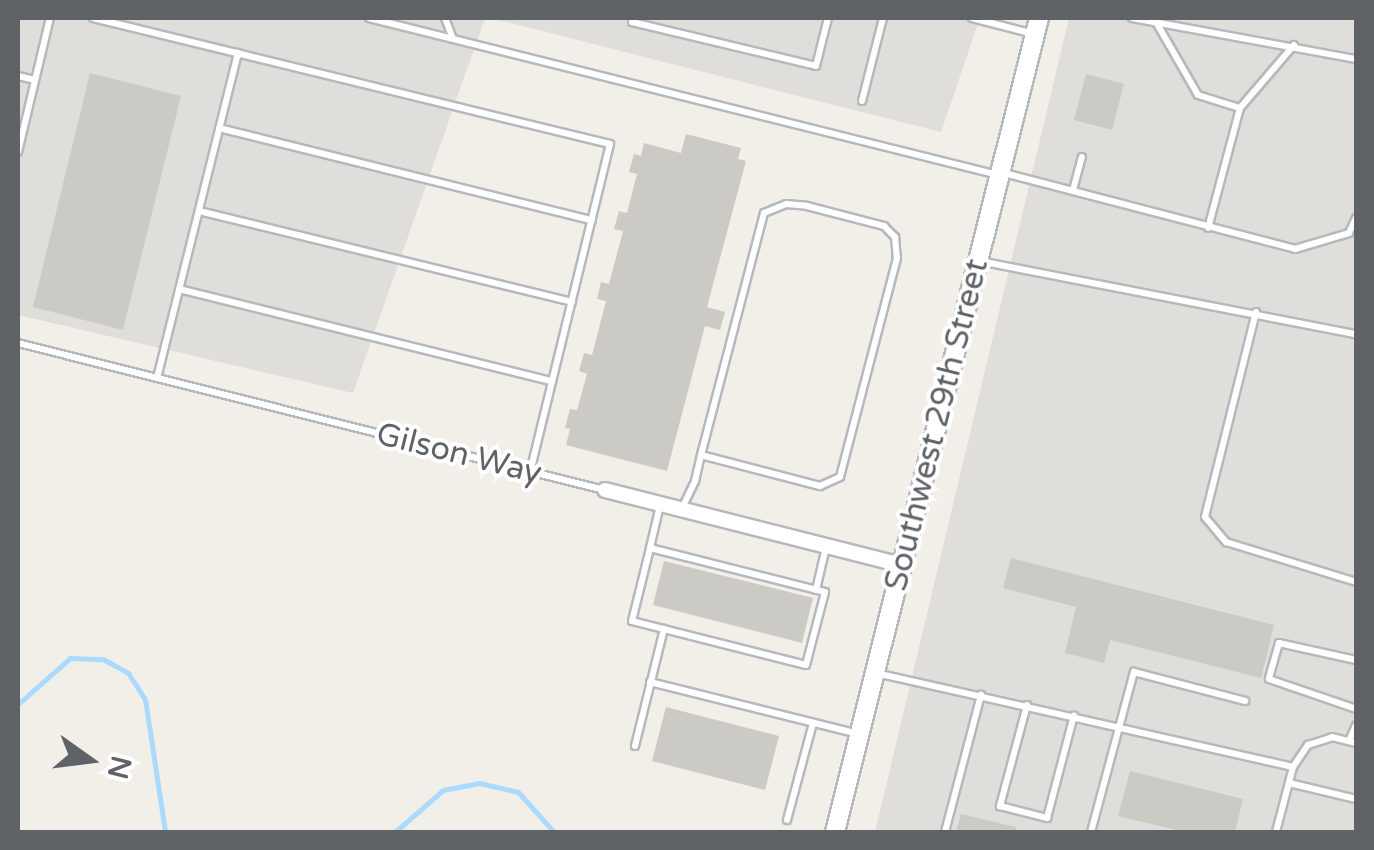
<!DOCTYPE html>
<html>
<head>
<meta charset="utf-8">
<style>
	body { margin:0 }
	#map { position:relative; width:1374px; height:850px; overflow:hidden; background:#f1efe8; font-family:"Varela Round",sans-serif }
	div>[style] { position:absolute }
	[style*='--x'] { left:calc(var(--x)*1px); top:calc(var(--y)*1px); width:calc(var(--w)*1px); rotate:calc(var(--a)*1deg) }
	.industrial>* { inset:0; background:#e0deda }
	.stream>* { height:5px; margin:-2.5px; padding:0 2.5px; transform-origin:2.5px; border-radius:2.5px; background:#aadaff }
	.building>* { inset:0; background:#cccac5 }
	.roads { filter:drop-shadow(2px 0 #b5b8bc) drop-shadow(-2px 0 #b5b8bc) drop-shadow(0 2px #b5b8bc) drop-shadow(0 -2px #b5b8bc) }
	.service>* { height:6px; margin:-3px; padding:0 3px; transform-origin:3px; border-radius:3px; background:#fff }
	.minor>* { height:14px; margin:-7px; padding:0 7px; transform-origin:7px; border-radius:7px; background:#fff }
	.tertiary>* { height:18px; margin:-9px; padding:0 9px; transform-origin:9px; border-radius:9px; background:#fff }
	span { translate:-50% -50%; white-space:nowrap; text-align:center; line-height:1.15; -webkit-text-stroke:8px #fff; paint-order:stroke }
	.street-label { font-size:32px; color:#5f6368 }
	.frame { position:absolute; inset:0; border:20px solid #5f6368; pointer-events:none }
	.north { position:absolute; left:40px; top:710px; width:100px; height:100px; -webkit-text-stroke:8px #fff; paint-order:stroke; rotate:104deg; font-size:28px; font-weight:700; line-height:40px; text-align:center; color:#5f6368 }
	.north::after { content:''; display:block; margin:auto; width:35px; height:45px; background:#5f6368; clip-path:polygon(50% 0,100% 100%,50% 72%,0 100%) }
</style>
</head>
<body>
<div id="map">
	<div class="industrial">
		<i style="clip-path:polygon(18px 18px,485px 18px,353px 393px,18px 315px)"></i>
		<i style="clip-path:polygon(490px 18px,980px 18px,941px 132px)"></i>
		<i style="clip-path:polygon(1069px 18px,1356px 18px,1356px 832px,875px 832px)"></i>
	</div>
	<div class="stream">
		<i style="--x:18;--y:704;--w:69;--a:-41.5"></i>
		<i style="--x:70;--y:658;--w:33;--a:2"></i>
		<i style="--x:103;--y:659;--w:29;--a:29"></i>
		<i style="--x:128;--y:673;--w:31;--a:57"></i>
		<i style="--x:145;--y:699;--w:134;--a:81.4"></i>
		<i style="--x:395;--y:832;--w:64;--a:-41.2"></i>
		<i style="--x:443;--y:790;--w:37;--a:-11"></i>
		<i style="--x:479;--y:783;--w:40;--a:13"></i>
		<i style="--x:518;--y:792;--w:54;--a:48"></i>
	</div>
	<div class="building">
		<i style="clip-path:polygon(90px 73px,181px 96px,123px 330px,33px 307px)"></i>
		<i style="clip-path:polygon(1086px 74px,1124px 84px,1112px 130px,1074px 120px)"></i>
		<i style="clip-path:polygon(686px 134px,741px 148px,738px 159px,746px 161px,707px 307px,725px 312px,720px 330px,705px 326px,667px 471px,566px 445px,570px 429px,565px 428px,570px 409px,577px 410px,587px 374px,579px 371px,584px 353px,592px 355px,606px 301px,597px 299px,601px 282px,609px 284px,623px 231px,614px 229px,619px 211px,627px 213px,637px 174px,629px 172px,634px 154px,641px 156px,644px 143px,681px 153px)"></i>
		<i style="clip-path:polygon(1011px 558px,1274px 625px,1261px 678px,1110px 640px,1104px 663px,1065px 653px,1076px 607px,1003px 588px)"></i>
		<i style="clip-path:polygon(664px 561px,813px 598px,802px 643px,653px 605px)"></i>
		<i style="clip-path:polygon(666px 707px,779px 736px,765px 790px,652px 761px)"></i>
		<i style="clip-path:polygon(1130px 771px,1243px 799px,1235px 832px,1184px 832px,1118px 816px)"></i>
		<i style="clip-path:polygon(961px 814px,1016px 827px,1016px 832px,956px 832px)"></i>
	</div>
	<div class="roads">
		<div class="service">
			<i style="--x:93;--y:18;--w:532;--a:13.7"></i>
			<i style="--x:610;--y:144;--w:338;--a:103.7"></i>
			<i style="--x:369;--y:18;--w:648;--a:14.01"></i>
			<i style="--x:445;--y:18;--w:19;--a:69"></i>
			<i style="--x:633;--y:18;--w:4;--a:104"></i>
			<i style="--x:632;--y:22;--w:189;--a:13.4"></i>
			<i style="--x:816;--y:66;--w:49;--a:-76"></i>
			<i style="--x:972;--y:18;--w:64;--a:14.5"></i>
			<i style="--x:1132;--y:18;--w:228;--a:10.4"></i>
			<i style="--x:1156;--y:22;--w:84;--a:60.1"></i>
			<i style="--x:1198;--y:95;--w:44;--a:17.2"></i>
			<i style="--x:1240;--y:108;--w:124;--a:104.9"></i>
			<i style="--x:18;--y:76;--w:17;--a:13"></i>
			<i style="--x:862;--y:101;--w:86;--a:-75.8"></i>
			<i style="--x:1240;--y:108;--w:83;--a:-49.4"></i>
			<i style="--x:219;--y:128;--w:384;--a:13.9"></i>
			<i style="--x:18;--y:152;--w:138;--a:-76.6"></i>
			<i style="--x:1004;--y:173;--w:301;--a:14.6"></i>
			<i style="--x:1295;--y:249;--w:56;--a:-16.5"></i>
			<i style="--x:1349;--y:233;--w:17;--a:-65"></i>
			<i style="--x:1073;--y:190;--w:34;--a:-75"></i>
			<i style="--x:199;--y:211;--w:384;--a:13.7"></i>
			<i style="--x:979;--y:261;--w:384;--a:11"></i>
			<i style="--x:179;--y:289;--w:384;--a:13.9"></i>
			<i style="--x:1256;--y:312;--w:211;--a:104"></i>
			<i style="--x:1205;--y:517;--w:33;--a:50"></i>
			<i style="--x:1226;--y:542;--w:136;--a:17.1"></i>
			<i style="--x:18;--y:343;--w:604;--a:14.08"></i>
			<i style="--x:157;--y:378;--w:335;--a:-76"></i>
			<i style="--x:682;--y:508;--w:30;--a:-64"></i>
			<i style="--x:695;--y:481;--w:27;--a:-77"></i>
			<i style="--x:701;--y:455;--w:250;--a:-75.4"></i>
			<i style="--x:764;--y:213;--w:24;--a:-22"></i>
			<i style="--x:786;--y:204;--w:21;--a:5"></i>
			<i style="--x:807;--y:206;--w:80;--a:14.6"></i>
			<i style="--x:884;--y:226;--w:16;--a:45"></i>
			<i style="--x:895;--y:237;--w:21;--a:85"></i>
			<i style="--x:897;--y:258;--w:226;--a:104.6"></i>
			<i style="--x:840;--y:477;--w:22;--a:156"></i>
			<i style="--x:820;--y:486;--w:123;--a:-165.4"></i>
			<i style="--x:650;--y:548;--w:180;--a:14.1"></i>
			<i style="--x:825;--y:592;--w:75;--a:104.6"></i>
			<i style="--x:806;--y:665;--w:179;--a:-165.8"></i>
			<i style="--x:632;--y:621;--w:75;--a:-76.1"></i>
			<i style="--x:650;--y:548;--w:44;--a:-76.9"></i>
			<i style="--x:816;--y:590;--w:44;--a:-76.9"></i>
			<i style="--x:1356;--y:660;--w:79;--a:-167.6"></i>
			<i style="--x:1279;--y:643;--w:37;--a:106"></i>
			<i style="--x:1269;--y:679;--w:92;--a:19"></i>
			<i style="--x:876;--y:673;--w:427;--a:12.7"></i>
			<i style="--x:1293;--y:767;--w:67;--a:104.7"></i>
			<i style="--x:650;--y:682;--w:214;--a:14"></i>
			<i style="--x:1027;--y:705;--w:105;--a:105"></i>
			<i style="--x:1000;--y:806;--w:49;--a:14.3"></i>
			<i style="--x:1047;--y:818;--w:106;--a:-75.3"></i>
			<i style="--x:1349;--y:741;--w:17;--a:-66"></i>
			<i style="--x:635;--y:746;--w:121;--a:-76.1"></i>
			<i style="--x:1293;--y:767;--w:27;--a:-56"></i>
			<i style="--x:1308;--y:745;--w:25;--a:-18"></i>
			<i style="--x:1332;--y:737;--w:25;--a:14"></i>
			<i style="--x:1289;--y:783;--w:69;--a:13.4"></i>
			<i style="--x:787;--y:820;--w:100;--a:-75"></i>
			<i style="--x:945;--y:832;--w:142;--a:-75.3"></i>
			<i style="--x:1091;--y:832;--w:166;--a:-75"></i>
			<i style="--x:1134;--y:672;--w:115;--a:14.6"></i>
		</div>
		<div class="minor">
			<i style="--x:605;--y:490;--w:305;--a:14.2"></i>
		</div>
		<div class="tertiary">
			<i style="--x:835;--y:832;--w:839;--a:-75.93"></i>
		</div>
	</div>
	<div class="street-label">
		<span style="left:937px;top:425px;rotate:-76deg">Southwest 29th Street</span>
		<span style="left:459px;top:454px;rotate:14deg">Gilson Way</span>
	</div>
	<div class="frame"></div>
	<div class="north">N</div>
</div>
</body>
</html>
